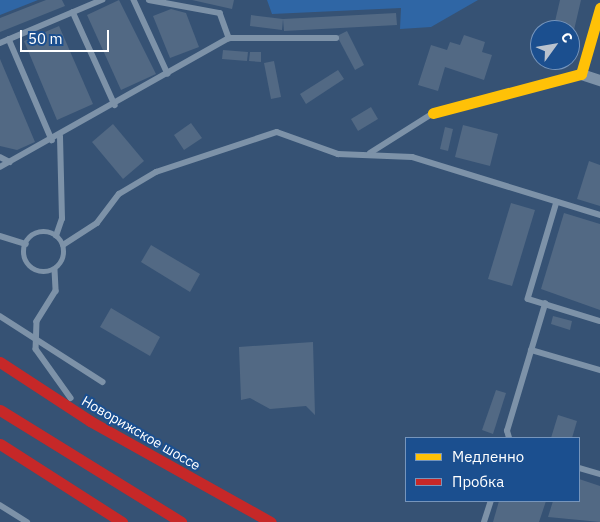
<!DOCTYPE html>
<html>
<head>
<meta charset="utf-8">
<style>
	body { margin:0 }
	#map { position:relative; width:600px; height:522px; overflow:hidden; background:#365274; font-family:"IBM Plex Sans",sans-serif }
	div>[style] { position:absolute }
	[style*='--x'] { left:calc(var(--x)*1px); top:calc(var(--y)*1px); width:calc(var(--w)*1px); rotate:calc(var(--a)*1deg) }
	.green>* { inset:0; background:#2f66a5 }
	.building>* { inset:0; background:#526984 }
	.lane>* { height:5.5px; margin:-2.75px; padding:0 2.75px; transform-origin:2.75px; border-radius:2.75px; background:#7d92a8 }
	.lane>.ring { margin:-2.75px; padding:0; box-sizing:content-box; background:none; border:5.5px solid #7d92a8; border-radius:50% }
	.street>* { height:11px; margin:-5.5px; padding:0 5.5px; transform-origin:5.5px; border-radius:5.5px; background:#7d92a8 }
	.slow>* { height:11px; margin:-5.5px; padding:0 5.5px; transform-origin:5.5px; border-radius:5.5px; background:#ffc107 }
	.jam>* { height:11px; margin:-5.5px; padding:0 5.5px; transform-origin:5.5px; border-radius:5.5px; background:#c62828 }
	span { translate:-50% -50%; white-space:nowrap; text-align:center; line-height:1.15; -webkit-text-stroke:4px #1b4f8f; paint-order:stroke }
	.street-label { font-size:14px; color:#fff }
	.legend { position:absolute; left:405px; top:437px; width:175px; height:65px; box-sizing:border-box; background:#1b4f8f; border:1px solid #7695bc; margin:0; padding:6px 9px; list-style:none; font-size:15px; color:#fff }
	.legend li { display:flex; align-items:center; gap:10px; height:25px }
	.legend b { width:25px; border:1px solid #7695bc }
	.north { position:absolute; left:530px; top:20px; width:50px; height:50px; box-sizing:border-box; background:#1b4f8f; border:1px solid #7695bc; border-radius:50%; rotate:58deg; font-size:14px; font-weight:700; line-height:20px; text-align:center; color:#fff }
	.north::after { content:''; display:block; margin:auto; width:18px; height:22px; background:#b9c2ce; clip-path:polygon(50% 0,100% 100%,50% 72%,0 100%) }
	.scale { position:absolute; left:20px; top:30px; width:89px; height:22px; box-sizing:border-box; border:2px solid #fff; border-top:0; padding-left:6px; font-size:15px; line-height:18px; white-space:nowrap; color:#fff; -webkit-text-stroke:4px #1b4f8f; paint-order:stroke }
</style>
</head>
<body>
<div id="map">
	<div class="green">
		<i style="clip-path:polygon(0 0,38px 0,0 15px)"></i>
		<i style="clip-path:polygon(267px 0,478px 0,431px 27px,400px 29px,401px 8px,272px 14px)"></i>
	</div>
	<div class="building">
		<i style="clip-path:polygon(46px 0,62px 0,65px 6px,0 32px,0 18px)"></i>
		<i style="clip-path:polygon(119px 0,156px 74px,121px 90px,87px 15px)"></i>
		<i style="clip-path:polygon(192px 0,234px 0,232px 9px)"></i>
		<i style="clip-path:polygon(560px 0,581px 0,571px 43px,570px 30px,553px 30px)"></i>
		<i style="clip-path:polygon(171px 9px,186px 13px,199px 47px,170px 58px,153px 16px)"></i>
		<i style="clip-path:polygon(396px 13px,397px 25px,284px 31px,283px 19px)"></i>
		<i style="clip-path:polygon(251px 15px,283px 19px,282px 30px,250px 26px)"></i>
		<i style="clip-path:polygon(59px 26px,93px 104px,57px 120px,24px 41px)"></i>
		<i style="clip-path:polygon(347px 31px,364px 65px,355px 70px,337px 36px)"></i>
		<i style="clip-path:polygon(464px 35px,485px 42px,482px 52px,492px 55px,484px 80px,445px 67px,438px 91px,418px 85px,431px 45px,447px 50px,450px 42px,460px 45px)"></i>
		<i style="clip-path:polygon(223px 50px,248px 52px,247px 61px,222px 59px)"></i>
		<i style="clip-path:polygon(250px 52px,261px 52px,261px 62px,249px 61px)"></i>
		<i style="clip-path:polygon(0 59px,35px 142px,17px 150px,0 146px)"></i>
		<i style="clip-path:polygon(274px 61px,281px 97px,271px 99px,264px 63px)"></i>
		<i style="clip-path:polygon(338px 70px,344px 79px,306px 104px,300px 94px)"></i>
		<i style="clip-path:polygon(371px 107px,378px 119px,358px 131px,351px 119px)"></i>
		<i style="clip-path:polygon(191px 123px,202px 138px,184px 150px,174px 135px)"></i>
		<i style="clip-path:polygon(113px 124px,144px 161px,123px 179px,92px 142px)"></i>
		<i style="clip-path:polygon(463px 125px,498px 134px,490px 166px,455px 157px)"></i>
		<i style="clip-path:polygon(445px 127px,453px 129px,448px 151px,440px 149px)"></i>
		<i style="clip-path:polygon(589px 161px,600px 165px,600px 206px,577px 199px)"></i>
		<i style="clip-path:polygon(511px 203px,535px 210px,512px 286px,488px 279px)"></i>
		<i style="clip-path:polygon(564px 213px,600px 224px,600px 310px,541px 289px)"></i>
		<i style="clip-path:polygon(151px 245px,200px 274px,190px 292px,141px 262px)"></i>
		<i style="clip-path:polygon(111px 308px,160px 337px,150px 356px,100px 327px)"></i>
		<i style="clip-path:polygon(553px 316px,572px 321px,570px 330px,551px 324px)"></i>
		<i style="clip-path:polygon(313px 342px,315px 415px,306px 406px,270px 409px,250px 398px,241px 400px,239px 347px)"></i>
		<i style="clip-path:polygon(496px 390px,506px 393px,493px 434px,482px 430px)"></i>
		<i style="clip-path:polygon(558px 415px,577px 421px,572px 438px,551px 438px)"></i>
		<i style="clip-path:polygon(579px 479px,600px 486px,600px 522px,548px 517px,553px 501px,579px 501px)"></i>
		<i style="clip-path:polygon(499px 501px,546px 501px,539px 522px,493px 522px)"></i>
	</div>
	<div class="lane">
		<i style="--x:134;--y:0;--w:81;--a:65.3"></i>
		<i style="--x:149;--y:0;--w:72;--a:10.4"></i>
		<i style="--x:220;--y:13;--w:27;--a:70"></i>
		<i style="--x:73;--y:12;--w:102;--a:65.7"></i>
		<i style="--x:9;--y:39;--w:110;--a:66.9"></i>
		<i style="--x:0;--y:43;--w:111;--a:-22.9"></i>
		<i style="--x:370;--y:153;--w:73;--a:-32.2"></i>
		<i style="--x:0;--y:157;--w:11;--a:27"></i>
		<i style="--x:0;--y:167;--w:263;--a:-29.4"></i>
		<i style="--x:229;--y:38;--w:107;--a:0"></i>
		<i style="--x:557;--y:202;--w:101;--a:106.6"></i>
		<i style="--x:528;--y:299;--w:75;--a:17"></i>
		<i class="ring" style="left:24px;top:232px;width:34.5px;height:34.5px"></i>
		<i style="--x:0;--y:236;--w:27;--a:17"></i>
		<i style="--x:56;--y:236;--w:18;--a:-71"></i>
		<i style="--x:62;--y:219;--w:82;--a:-91.4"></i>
		<i style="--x:63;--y:245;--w:40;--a:-32.9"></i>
		<i style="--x:97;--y:223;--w:36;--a:-53"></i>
		<i style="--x:119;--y:194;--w:43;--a:-30.7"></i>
		<i style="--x:156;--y:172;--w:127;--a:-18.3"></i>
		<i style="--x:277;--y:132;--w:65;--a:19.8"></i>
		<i style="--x:338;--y:154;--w:74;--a:2.3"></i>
		<i style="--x:412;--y:157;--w:197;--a:17.1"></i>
		<i style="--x:55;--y:270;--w:21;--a:87"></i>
		<i style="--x:56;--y:291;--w:36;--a:122"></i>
		<i style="--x:37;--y:322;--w:27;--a:92"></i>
		<i style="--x:36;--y:349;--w:60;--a:54.5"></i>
		<i style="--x:0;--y:316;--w:122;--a:32.7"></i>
		<i style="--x:531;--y:350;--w:72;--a:16.2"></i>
		<i style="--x:509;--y:438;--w:7;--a:-106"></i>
		<i style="--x:507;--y:431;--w:133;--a:-73.3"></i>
		<i style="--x:579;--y:468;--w:22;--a:16"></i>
		<i style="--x:0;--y:505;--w:32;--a:32"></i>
		<i style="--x:484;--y:522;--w:22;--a:-72"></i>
	</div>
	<div class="street">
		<i style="--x:581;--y:74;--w:20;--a:18"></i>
	</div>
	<div class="slow">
		<i style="--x:433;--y:113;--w:153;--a:-14.8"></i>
		<i style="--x:581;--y:74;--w:69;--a:-73.9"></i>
	</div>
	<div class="jam">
		<i style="--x:0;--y:362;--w:108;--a:33.2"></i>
		<i style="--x:90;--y:421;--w:207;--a:29.2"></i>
		<i style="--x:0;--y:410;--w:213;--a:31.7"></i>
		<i style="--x:0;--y:444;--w:145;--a:32.6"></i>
	</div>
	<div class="street-label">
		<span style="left:141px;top:433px;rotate:30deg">Новорижское шоссе</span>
	</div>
	<ul class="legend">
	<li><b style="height:6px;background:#ffc107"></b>Медленно</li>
	<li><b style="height:6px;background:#c62828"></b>Пробка</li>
	</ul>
	<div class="north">С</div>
	<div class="scale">50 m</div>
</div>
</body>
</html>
